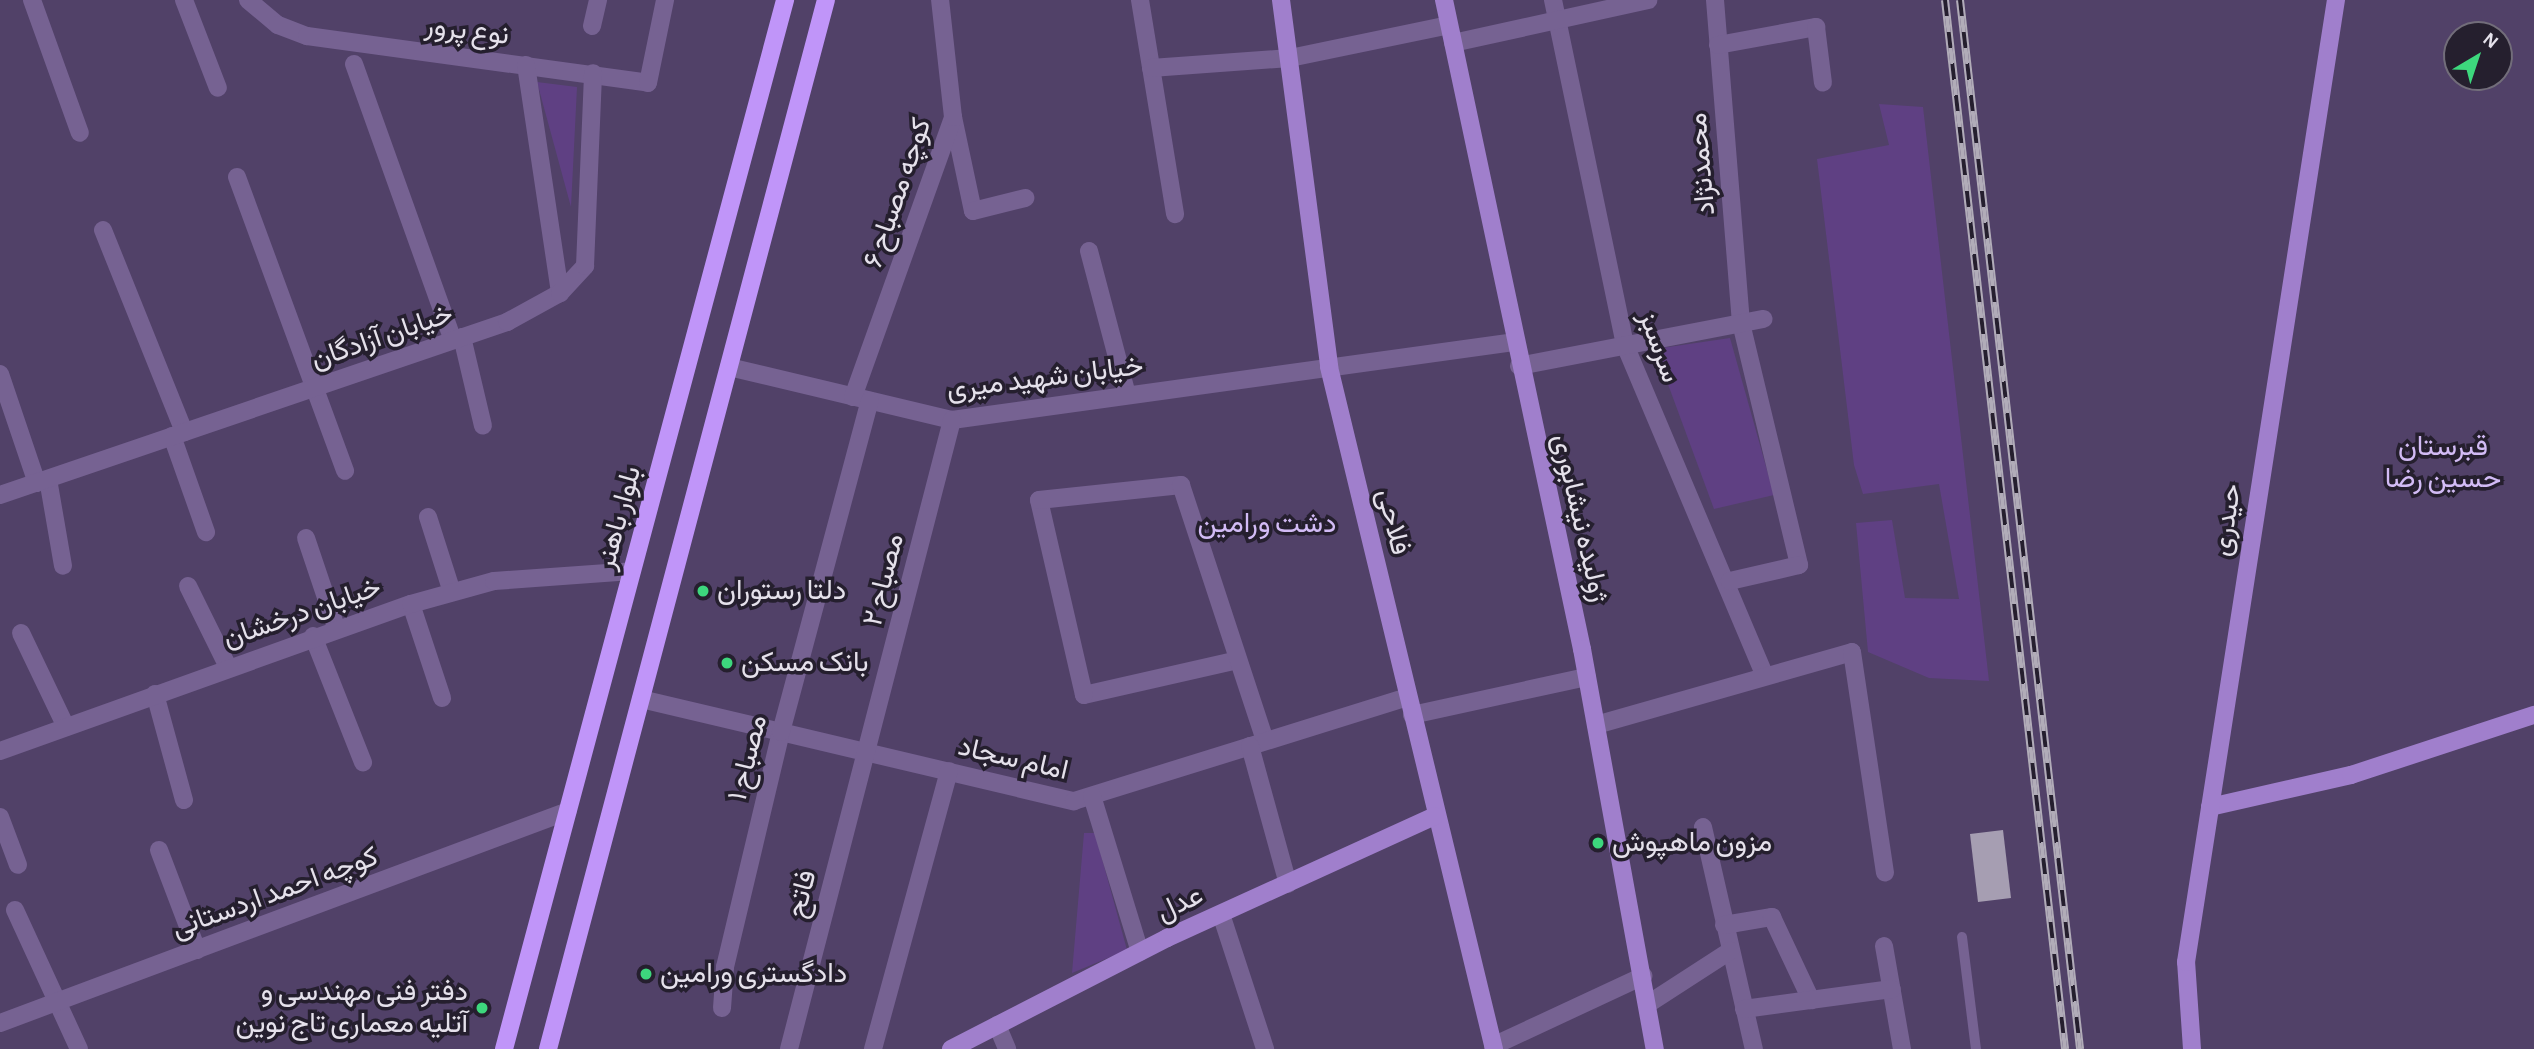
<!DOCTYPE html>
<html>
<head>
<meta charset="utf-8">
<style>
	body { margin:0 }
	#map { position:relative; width:2534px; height:1049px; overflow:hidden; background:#2f2939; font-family:"Alegreya Sans",Vazirmatn,sans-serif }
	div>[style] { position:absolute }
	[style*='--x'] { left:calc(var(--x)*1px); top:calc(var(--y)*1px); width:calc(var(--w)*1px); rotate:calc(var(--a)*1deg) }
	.green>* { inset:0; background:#514168 }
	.forest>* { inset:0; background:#5f4083 }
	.building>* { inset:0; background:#a69eb2 }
	.lane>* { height:10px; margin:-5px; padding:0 5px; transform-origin:5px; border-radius:5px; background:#766292 }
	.street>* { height:18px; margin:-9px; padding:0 9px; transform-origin:9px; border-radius:9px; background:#766292 }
	.secondary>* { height:18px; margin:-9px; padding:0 9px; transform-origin:9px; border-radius:9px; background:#a07fcc }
	.primary>* { height:18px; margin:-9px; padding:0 9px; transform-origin:9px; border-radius:9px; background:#c095f9 }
	.rail>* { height:8px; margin-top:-4px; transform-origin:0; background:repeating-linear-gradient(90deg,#251f2e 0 16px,#b1acb8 0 32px); box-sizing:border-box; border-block:2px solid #b1acb8 }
	.dots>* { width:19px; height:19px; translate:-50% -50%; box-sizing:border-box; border:4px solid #251f2e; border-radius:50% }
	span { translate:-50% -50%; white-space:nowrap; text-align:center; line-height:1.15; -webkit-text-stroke:7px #251f2e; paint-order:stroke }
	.street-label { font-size:28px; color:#e5e1eb }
	.park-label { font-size:28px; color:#d2bbf5 }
	.poi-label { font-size:28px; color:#e5e1eb }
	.left { translate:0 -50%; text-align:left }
	.right { translate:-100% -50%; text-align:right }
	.north { position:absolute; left:2443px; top:21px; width:70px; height:70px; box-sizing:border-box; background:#251f2e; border:2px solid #726d7a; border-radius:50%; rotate:39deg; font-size:19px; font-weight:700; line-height:28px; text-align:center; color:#e5e1eb }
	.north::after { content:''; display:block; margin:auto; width:24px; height:32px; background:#3dd77d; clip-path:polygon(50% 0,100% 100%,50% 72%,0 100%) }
</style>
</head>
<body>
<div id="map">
	<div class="green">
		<i style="clip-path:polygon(evenodd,0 0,2534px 0,2534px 1049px,0 1049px,0 0,2457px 35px,2499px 35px,2499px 77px,2457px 77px,2457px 35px)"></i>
	</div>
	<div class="forest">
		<i style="clip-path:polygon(537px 82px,577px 87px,571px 207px)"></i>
		<i style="clip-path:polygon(1879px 104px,1923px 107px,1989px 681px,1929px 678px,1868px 652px,1856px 523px,1892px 520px,1905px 598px,1959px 599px,1939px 484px,1863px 494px,1854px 465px,1817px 159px,1889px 145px)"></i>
		<i style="clip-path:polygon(1730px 338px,1774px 495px,1714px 509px,1655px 349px)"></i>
		<i style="clip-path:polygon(1084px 833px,1095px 833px,1127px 950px,1072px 973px)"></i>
	</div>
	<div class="building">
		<i style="clip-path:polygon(2003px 830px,2011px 898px,1978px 902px,1970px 834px)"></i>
	</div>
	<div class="lane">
		<i style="--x:1962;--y:937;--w:113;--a:82.9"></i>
	</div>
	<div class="street">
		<i style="--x:32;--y:0;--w:141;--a:70.2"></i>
		<i style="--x:184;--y:0;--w:94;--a:68.9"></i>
		<i style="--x:248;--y:0;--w:39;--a:40"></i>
		<i style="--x:278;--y:25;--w:31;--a:21"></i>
		<i style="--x:307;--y:36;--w:344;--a:7.8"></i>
		<i style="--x:648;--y:83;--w:85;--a:-78.4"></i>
		<i style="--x:1140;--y:0;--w:217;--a:80.7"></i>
		<i style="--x:1553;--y:0;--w:352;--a:78.2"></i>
		<i style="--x:1625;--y:345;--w:357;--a:67.1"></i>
		<i style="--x:1715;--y:0;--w:324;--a:85.4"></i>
		<i style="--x:1741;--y:323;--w:249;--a:76.5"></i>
		<i style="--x:1799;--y:565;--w:71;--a:166.9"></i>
		<i style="--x:592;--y:26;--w:27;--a:-77"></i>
		<i style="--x:1453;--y:43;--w:200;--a:-12.4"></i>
		<i style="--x:1718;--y:45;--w:100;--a:-10.4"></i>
		<i style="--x:1816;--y:27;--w:56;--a:82.9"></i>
		<i style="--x:354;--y:64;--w:293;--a:70.3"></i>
		<i style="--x:526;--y:65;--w:231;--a:81.5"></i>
		<i style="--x:1151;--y:68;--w:139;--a:-4.1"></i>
		<i style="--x:1290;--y:58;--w:162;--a:-11.7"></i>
		<i style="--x:953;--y:117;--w:96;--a:78"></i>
		<i style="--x:973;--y:211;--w:54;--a:-14"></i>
		<i style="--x:237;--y:177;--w:313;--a:69.8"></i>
		<i style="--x:103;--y:230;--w:218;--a:68.1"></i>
		<i style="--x:1089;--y:251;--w:149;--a:75.2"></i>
		<i style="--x:462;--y:337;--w:91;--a:76.7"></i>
		<i style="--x:1519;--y:366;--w:249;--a:-10.9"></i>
		<i style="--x:729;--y:367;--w:229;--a:13.4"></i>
		<i style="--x:952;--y:420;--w:567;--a:-7.9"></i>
		<i style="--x:0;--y:374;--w:115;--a:71.3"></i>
		<i style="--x:853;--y:397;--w:297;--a:-70.3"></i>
		<i style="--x:953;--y:117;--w:118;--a:-96.3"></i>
		<i style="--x:172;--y:436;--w:102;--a:70.5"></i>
		<i style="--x:48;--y:479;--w:88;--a:80.2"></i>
		<i style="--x:0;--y:495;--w:536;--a:-18.84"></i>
		<i style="--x:507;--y:322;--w:60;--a:-28.7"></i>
		<i style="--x:560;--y:293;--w:37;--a:-47"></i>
		<i style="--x:585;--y:266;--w:193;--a:-87.6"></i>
		<i style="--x:428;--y:517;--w:79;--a:72.3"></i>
		<i style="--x:306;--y:538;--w:94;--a:71.4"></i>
		<i style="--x:188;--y:586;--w:90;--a:63.7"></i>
		<i style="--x:411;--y:604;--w:99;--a:71.7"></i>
		<i style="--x:21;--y:633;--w:104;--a:64.4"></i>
		<i style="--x:313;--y:636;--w:136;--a:68.4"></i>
		<i style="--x:1238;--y:660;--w:158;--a:167.2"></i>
		<i style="--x:1084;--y:695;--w:200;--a:-103"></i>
		<i style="--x:1039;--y:500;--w:143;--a:-6"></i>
		<i style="--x:1181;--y:485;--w:269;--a:71.8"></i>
		<i style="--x:155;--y:694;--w:110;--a:74.7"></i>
		<i style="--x:641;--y:699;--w:445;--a:13.3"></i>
		<i style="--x:1074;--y:801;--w:349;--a:-17.3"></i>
		<i style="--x:1412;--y:715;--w:179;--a:-12.3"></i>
		<i style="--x:1596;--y:725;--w:266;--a:-15.9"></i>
		<i style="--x:1852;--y:652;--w:223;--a:81.5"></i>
		<i style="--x:1250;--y:746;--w:143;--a:74.6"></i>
		<i style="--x:0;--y:751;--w:436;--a:-19.7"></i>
		<i style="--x:411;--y:604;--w:86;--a:-15.5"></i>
		<i style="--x:494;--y:581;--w:138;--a:-4.1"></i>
		<i style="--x:1092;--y:796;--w:163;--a:72.9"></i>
		<i style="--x:0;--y:817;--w:51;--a:69.4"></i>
		<i style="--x:1703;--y:827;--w:228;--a:77.1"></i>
		<i style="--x:159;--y:850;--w:107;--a:69.2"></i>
		<i style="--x:15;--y:910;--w:153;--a:65.3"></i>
		<i style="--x:1221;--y:914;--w:142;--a:71.9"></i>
		<i style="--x:1724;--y:925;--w:49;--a:-9.5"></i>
		<i style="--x:1772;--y:917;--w:92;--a:64.8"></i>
		<i style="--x:1884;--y:946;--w:105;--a:80.1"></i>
		<i style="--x:1648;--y:1004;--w:98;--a:-32.9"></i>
		<i style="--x:722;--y:1008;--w:41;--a:-85.8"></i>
		<i style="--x:725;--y:967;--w:242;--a:-76.6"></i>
		<i style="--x:781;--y:732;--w:343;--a:-75"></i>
		<i style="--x:1744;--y:1009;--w:149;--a:-7.7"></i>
		<i style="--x:0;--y:1023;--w:606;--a:-20.47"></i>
		<i style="--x:997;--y:1025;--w:26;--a:67"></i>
		<i style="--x:1493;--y:1046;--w:166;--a:-25"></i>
		<i style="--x:789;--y:1049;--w:650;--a:-75.47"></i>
		<i style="--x:873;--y:1049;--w:288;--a:-74.7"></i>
	</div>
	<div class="secondary">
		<i style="--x:1281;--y:0;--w:370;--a:82.5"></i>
		<i style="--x:1329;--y:367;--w:702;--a:76.4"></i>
		<i style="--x:1444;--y:0;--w:664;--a:78"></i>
		<i style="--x:1582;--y:649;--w:407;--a:79.7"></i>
		<i style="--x:2210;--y:807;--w:145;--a:-12.8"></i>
		<i style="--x:2351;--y:775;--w:193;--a:-18.2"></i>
		<i style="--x:951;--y:1049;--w:243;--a:-27.2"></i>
		<i style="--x:1167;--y:938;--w:294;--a:-24.5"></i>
		<i style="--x:2192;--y:1049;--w:87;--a:-93.9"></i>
		<i style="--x:2186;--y:962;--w:974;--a:-81.14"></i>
	</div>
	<div class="primary">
		<i style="--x:504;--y:1049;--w:1086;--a:-75"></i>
		<i style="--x:548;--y:1049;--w:1085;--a:-75.16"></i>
	</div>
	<div class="rail">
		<i style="--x:1945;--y:0;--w:1056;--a:83.47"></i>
		<i style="--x:1960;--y:0;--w:1056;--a:83.47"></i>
	</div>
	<div class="dots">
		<i style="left:703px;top:591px;background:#3dd77d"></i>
		<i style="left:727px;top:663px;background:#3dd77d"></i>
		<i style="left:1598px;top:843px;background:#3dd77d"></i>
		<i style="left:646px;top:974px;background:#3dd77d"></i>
		<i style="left:482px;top:1008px;background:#3dd77d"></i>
	</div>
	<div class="street-label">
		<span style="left:467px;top:31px;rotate:7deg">نوع پرور</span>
		<span style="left:1702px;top:164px;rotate:-95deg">محمدنژاد</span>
		<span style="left:898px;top:193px;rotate:-71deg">کوچه مصباح ۶</span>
		<span style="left:382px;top:337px;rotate:-19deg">خیابان آزادگان</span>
		<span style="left:1659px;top:347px;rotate:70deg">سرسبز</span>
		<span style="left:1045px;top:378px;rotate:-7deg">خیابان شهید میری</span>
		<span style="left:619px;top:518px;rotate:-75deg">بلوار باهنر</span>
		<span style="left:1580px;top:518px;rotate:77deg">ژولیده نیشابوری</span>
		<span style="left:2227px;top:520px;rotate:-81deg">حیدری</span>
		<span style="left:1393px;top:522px;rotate:77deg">فلاحی</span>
		<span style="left:884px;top:580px;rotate:-76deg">مصباح ۲</span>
		<span style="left:302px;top:613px;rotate:-19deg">خیابان درخشان</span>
		<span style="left:748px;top:758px;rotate:-76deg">مصباح ۱</span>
		<span style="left:1013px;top:759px;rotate:13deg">امام سجاد</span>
		<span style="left:275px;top:893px;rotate:-20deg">کوچه احمد اردستانی</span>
		<span style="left:802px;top:894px;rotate:-75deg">فاتح</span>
		<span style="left:1180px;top:904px;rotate:-25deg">عدل</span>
	</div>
	<div class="park-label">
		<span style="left:2443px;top:463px">قبرستان<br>حسین رضا</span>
		<span style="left:1267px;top:524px">دشت ورامین</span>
	</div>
	<div class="poi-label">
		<span class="left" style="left:717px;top:591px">دلتا رستوران</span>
		<span class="left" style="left:741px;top:663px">بانک مسکن</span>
		<span class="left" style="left:1612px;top:843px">مزون ماهپوش</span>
		<span class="left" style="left:660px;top:974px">دادگستری ورامین</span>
		<span class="right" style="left:468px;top:1008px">دفتر فنی مهندسی و<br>آتلیه معماری تاج نوین</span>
	</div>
	<div class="north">N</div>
</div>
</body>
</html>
